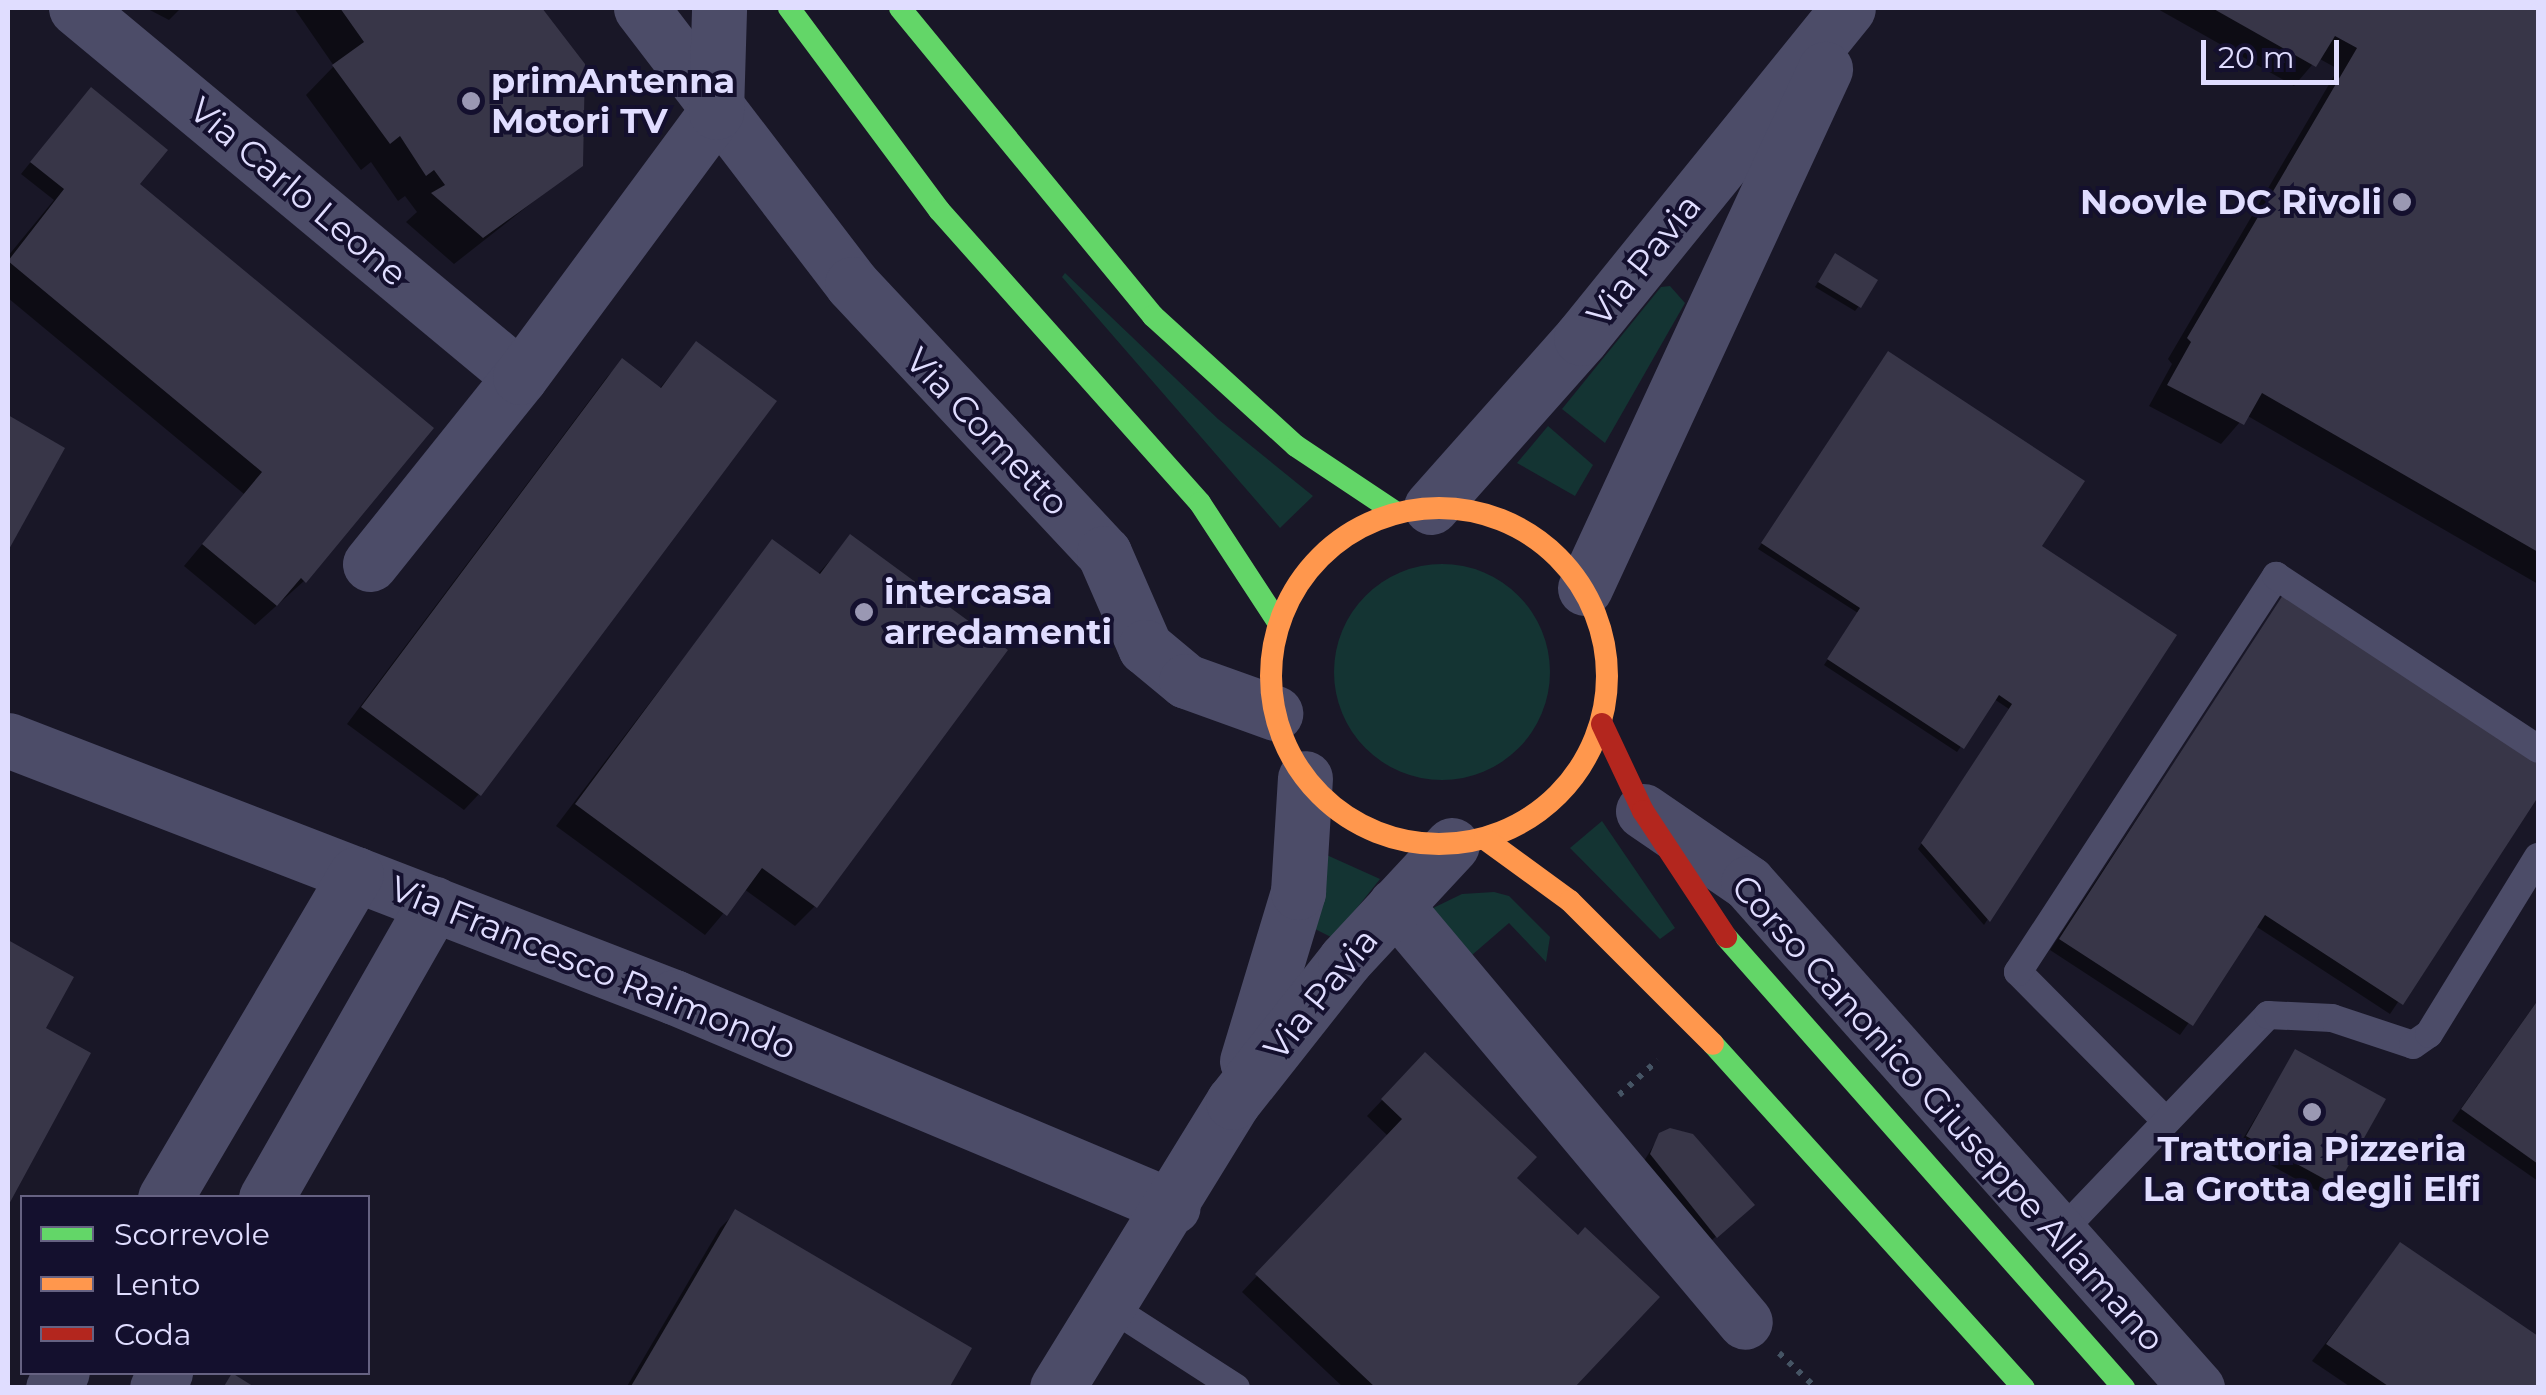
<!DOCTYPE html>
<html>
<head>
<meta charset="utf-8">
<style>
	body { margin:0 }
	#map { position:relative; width:2546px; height:1395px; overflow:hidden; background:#191727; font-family:Montserrat,sans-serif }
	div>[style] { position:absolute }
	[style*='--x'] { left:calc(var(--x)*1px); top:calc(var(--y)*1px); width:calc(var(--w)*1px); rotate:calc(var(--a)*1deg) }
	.green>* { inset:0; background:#143433 }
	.round { border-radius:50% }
	.shadow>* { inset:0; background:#0007 }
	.building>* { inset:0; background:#383648 }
	.path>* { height:6px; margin-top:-3px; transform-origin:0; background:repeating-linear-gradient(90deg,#455464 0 5px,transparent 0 13px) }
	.lane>* { height:28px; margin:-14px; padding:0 14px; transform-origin:14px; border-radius:14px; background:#4c4c68 }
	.street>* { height:55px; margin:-27.5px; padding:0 27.5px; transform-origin:27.5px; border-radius:27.5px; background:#4c4c68 }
	.fast>* { height:22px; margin:-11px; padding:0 11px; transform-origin:11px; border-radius:11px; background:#63d668 }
	.slow>* { height:22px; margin:-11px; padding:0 11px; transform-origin:11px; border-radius:11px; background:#ff974d }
	.slow>.ring { margin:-11px; padding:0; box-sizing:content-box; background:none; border:22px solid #ff974d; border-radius:50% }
	.jam>* { height:22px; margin:-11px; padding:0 11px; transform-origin:11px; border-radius:11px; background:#b3261e }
	.dots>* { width:28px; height:28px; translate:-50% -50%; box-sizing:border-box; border:5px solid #14102e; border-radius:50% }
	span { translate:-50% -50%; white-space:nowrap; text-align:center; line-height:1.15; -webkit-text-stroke:8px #14102e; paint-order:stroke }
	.poi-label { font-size:35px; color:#e0ddff; font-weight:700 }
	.left { translate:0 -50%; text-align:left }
	.right { translate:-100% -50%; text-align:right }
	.street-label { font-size:35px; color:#e0ddff }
	.frame { position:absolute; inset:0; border:10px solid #e0ddff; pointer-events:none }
	.legend { position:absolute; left:20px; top:1195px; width:350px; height:180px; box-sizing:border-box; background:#14102e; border:2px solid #666282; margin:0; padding:12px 18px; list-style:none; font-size:30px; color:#e0ddff }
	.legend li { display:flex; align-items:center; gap:20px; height:50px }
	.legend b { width:50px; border:2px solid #666282 }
	.scale { position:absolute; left:2201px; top:40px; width:138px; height:45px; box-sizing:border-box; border:5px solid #e0ddff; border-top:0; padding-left:12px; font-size:30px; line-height:35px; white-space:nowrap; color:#e0ddff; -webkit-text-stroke:8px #14102e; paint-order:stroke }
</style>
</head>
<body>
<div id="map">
	<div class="green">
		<i style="clip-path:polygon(1065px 273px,1218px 419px,1313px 496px,1280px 528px,1062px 277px)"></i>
		<i style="clip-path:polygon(1670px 286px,1685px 303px,1605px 443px,1562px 409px,1661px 287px)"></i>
		<i style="clip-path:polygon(1548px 426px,1593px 465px,1575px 496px,1517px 463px)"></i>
		<i class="round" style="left:1334px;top:564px;width:216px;height:216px"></i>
		<i style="clip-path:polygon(1602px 821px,1675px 928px,1660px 939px,1570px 848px)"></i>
		<i style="clip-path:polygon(1320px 852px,1380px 879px,1333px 938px,1315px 929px)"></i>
		<i style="clip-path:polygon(1494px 892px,1509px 896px,1550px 937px,1546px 962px,1509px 923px,1472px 955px,1429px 910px,1462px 894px)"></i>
	</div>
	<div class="shadow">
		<i style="clip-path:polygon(146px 8px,181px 8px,169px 20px)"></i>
		<i style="clip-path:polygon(294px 8px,539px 8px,583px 65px,580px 165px,454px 264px,406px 222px,417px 212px,405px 196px,398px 201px,371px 162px,361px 170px,306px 95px,334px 66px)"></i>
		<i style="clip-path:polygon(2156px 8px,2538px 8px,2538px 584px,2246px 415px,2221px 444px,2149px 406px,2172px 364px,2168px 359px,2338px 69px,2318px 58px,2294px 86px)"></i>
		<i style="clip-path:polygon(80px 101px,136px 185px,431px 428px,304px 581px,255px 625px,184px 566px,244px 494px,8px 298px,8px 256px,54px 200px,21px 174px)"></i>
		<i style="clip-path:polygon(1831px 261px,1859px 306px,1855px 311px,1815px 287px)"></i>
		<i style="clip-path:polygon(696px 345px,479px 794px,464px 810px,347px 724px,607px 377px,622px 362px,659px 389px)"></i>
		<i style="clip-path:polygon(1883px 359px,2038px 547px,2173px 635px,1984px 925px,1918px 849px,2009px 709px,1994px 699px,1957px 752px,1824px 665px,1858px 613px,1758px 549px)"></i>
		<i style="clip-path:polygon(8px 418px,62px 449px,8px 546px)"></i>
		<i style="clip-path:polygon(851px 537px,815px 906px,795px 926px,744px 889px,705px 935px,556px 826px,772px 542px,817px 575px)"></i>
		<i style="clip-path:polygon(2283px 598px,2538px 764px,2538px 792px,2390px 1014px,2257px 927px,2180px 1035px,2050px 950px)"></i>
		<i style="clip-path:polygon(8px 943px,71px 978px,43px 1029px,88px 1054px,8px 1200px)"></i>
		<i style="clip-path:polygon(2538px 1000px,2538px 1181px,2452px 1121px)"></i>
		<i style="clip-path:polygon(2295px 1052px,2335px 1184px,2325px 1195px,2238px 1147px)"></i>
		<i style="clip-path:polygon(1425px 1055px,1514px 1178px,1571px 1388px,1344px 1388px,1242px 1292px,1388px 1136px,1367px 1116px)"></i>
		<i style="clip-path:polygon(1682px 1131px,1752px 1205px,1705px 1246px,1641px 1166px,1660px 1135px)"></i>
		<i style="clip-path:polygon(736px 1212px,946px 1388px,626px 1388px,720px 1228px)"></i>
		<i style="clip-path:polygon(2401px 1245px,2538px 1339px,2538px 1388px,2352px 1388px,2312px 1361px)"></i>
	</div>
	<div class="building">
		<i style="clip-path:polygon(340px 8px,542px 8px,585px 64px,583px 166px,483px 238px,431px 193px,445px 185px,434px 170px,426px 176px,400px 136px,390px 144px,332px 65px,364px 42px)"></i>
		<i style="clip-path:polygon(2212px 8px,2538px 8px,2538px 552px,2262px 393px,2244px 425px,2167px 385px,2191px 342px,2187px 338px,2357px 48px,2335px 36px,2316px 67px)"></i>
		<i style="clip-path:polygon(91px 87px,168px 150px,140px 184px,434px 428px,306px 583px,301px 578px,277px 606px,202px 544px,262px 472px,8px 261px,64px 189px,30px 162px)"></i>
		<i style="clip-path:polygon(1835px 253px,1878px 280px,1861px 308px,1818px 282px)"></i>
		<i style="clip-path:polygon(696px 341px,777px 401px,481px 796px,361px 707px,622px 358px,661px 388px)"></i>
		<i style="clip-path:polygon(1888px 351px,2085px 481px,2042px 546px,2177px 635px,1990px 922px,1921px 843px,2012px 704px,1999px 695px,1964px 749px,1827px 659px,1860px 608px,1761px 543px)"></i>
		<i style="clip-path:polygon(8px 415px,65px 448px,8px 551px)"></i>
		<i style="clip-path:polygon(850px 534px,1008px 650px,817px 908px,762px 868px,727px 916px,575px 804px,772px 539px,820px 574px)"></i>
		<i style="clip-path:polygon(2283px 595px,2538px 761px,2538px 797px,2403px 1005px,2265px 915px,2193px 1026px,2059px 939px)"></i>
		<i style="clip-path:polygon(8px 940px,74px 977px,46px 1028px,91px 1053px,8px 1206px)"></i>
		<i style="clip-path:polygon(2538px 1000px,2538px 1164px,2461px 1109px)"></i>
		<i style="clip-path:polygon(2295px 1049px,2386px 1099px,2337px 1186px,2246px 1136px)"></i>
		<i style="clip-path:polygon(1425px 1052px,1537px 1157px,1517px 1178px,1578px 1235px,1585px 1227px,1660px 1297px,1574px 1388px,1376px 1388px,1255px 1274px,1402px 1119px,1381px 1099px)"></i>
		<i style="clip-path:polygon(1670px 1128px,1693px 1134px,1755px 1205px,1717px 1238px,1650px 1154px,1659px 1133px)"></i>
		<i style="clip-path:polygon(735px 1209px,972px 1348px,949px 1388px,630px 1388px)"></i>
		<i style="clip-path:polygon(2400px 1242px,2538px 1336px,2538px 1388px,2391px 1388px,2326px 1344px)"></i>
		<i style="clip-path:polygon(232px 1373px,256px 1388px,223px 1388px)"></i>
	</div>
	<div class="path">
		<i style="--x:1619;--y:1095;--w:52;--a:-41.9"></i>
		<i style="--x:1779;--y:1353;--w:51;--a:43.4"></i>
	</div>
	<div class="lane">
		<i style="--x:2166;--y:1121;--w:210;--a:-134.8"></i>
		<i style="--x:2018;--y:972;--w:473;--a:-56.9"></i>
		<i style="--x:2276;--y:576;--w:314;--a:33.4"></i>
		<i style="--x:2059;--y:1234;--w:303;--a:-46.3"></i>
		<i style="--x:2268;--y:1015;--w:64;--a:2.7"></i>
		<i style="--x:2332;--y:1018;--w:85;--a:18.4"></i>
		<i style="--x:2413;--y:1045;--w:19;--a:-35"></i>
		<i style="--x:2429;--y:1034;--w:208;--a:-58.4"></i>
		<i style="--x:1109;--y:1306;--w:151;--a:32.8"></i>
	</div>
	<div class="street">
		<i style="--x:76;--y:8;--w:577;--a:39.73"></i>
		<i style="--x:641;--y:8;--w:347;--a:52.6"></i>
		<i style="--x:852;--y:284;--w:369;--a:46.9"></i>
		<i style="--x:1104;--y:553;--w:103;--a:66.4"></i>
		<i style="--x:1145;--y:647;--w:53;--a:39.7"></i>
		<i style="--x:1186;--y:681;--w:95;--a:19.8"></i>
		<i style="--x:1431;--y:507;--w:226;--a:-48.4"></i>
		<i style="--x:1581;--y:338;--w:424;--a:-51"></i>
		<i style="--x:370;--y:564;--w:240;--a:-51.3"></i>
		<i style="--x:520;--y:377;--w:330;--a:-53.5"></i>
		<i style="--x:716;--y:112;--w:104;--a:-88.3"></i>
		<i style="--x:1585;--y:588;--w:572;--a:-65.18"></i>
		<i style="--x:8;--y:740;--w:714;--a:21.1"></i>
		<i style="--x:674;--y:997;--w:541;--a:22.82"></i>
		<i style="--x:1643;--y:811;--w:127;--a:34.4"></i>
		<i style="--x:1748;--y:883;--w:676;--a:48.36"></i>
		<i style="--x:1395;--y:905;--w:544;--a:49.99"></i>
		<i style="--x:1247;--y:1061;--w:177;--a:-73.2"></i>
		<i style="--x:1298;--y:892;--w:114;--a:-86.5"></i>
		<i style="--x:165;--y:1198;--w:376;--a:-59.5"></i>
		<i style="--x:266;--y:1198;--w:339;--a:-60.3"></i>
		<i style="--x:53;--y:1388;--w:18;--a:-61"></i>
		<i style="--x:157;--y:1388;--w:18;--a:-63"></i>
		<i style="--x:1057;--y:1388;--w:336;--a:-58.4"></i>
		<i style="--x:1233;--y:1102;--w:181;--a:-51.7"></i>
		<i style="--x:1345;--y:960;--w:157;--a:-47.1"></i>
	</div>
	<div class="fast">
		<i style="--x:789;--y:8;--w:252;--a:53.4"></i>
		<i style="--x:939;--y:210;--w:392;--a:48.3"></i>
		<i style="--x:1200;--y:503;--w:142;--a:56.8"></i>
		<i style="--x:900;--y:8;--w:399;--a:50.6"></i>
		<i style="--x:1153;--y:316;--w:193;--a:42.3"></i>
		<i style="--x:1296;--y:446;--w:119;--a:33.7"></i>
		<i style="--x:1726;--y:937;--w:602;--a:48.57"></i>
		<i style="--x:1713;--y:1044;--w:464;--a:47.9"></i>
	</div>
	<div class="slow">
		<i class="ring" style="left:1271px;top:508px;width:314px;height:314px"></i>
		<i style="--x:1485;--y:839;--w:105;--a:36.1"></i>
		<i style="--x:1570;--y:901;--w:202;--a:45"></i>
	</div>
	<div class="jam">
		<i style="--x:1602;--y:724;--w:96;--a:64.8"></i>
		<i style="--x:1643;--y:811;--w:151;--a:56.6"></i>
	</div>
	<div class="dots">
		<i style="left:471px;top:101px;background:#9a98b3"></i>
		<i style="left:2402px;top:202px;background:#9a98b3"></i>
		<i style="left:864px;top:612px;background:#9a98b3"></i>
		<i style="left:2312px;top:1112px;background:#9a98b3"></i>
	</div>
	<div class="poi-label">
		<span class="left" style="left:491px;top:101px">primAntenna<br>Motori TV</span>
		<span class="right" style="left:2382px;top:202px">Noovle DC Rivoli</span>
		<span class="left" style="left:884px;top:612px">intercasa<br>arredamenti</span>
		<span style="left:2312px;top:1169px">Trattoria Pizzeria<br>La Grotta degli Elfi</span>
	</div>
	<div class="street-label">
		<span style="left:298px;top:192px;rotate:40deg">Via Carlo Leone</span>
		<span style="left:1644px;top:260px;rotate:-51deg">Via Pavia</span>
		<span style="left:987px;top:432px;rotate:46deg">Via Cometto</span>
		<span style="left:593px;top:968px;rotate:22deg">Via Francesco Raimondo</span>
		<span style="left:1321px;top:994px;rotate:-51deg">Via Pavia</span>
		<span style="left:1948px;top:1113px;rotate:48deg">Corso Canonico Giuseppe Allamano</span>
	</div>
	<div class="frame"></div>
	<ul class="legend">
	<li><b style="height:12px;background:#63d668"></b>Scorrevole</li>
	<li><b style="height:12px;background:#ff974d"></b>Lento</li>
	<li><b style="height:12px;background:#b3261e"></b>Coda</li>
	</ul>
	<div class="scale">20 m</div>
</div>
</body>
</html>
